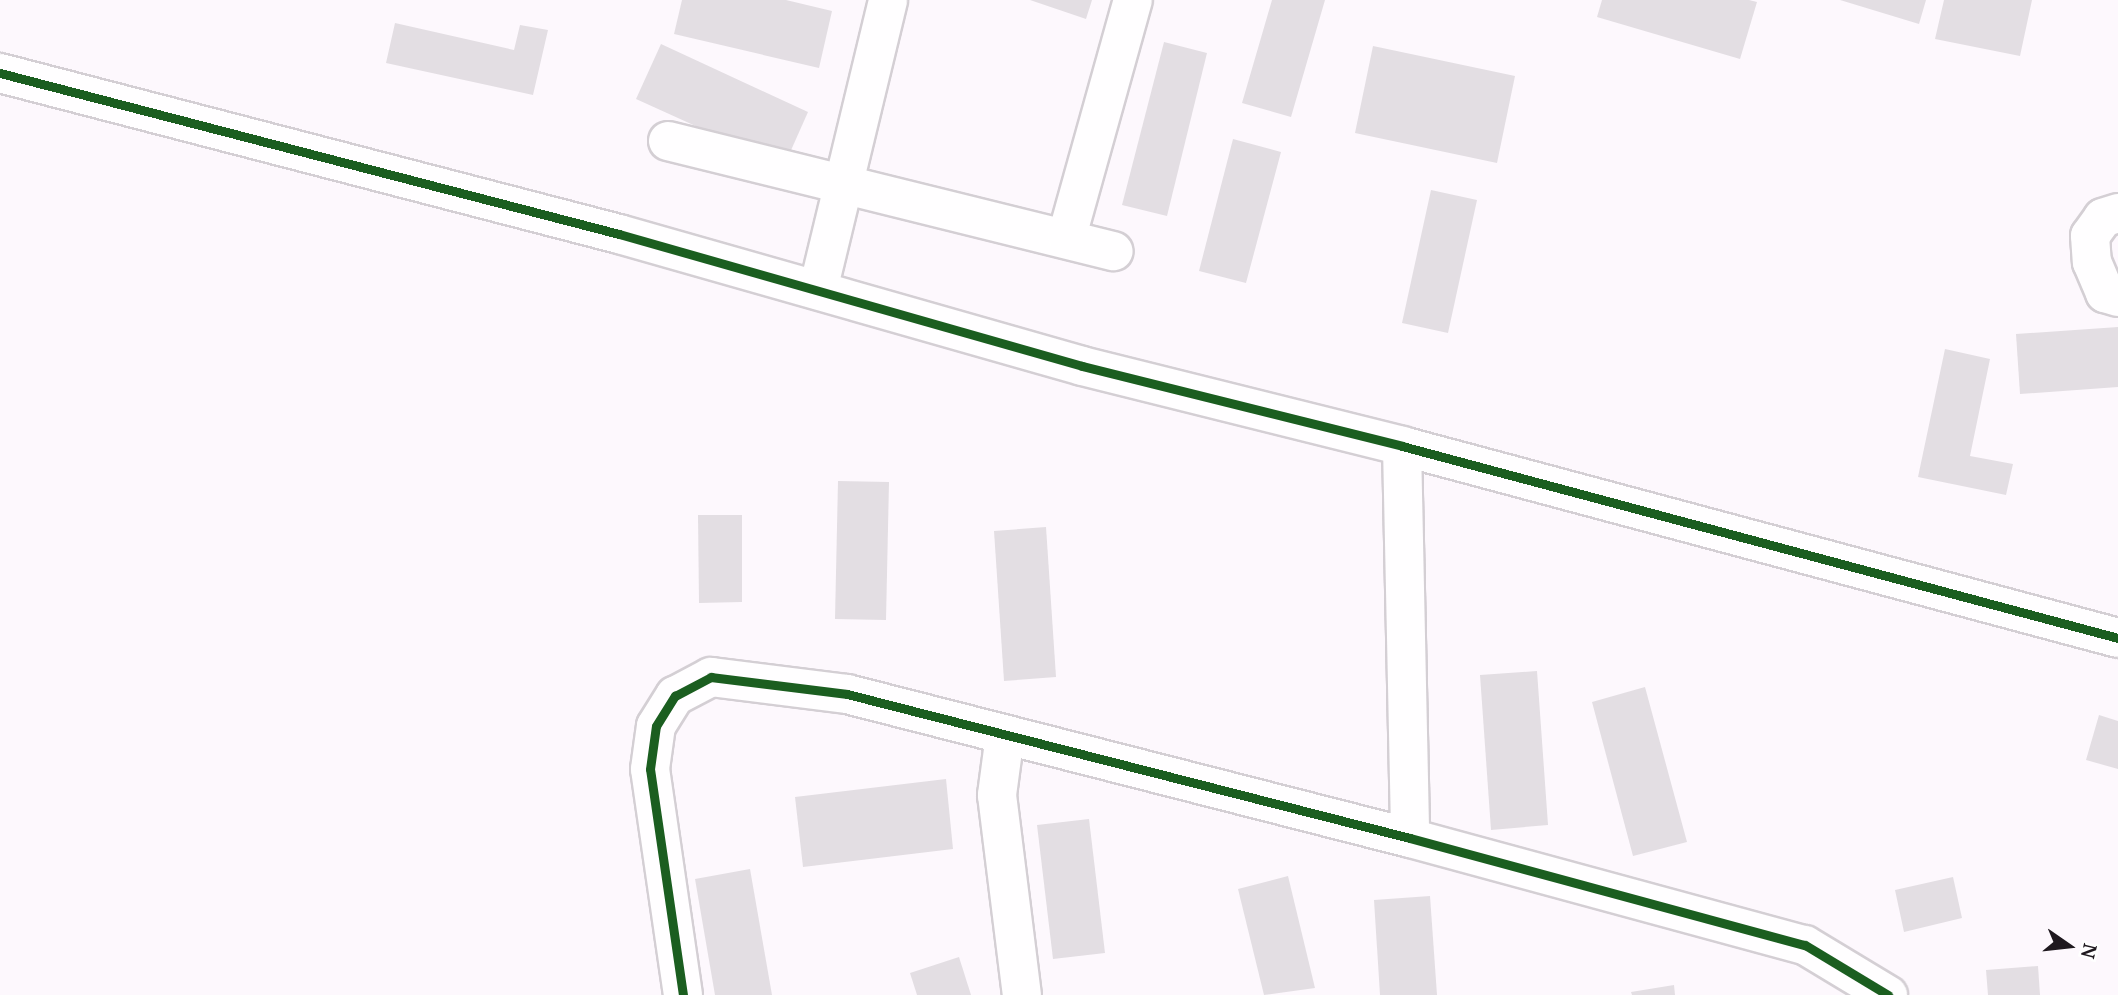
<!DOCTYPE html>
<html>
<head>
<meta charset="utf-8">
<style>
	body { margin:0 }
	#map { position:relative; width:2118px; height:995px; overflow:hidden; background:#fdf8fd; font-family:"PT Serif",serif }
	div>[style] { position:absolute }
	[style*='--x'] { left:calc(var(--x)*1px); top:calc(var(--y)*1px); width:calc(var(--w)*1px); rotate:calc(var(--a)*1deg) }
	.building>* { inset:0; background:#e3dee3 }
	.roads { filter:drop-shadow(2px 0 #d4cfd4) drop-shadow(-2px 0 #d4cfd4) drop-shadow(0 2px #d4cfd4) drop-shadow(0 -2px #d4cfd4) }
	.minor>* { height:38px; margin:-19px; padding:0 19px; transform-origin:19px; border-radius:19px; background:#fffeff }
	.cycleway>* { height:9px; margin:-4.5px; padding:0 4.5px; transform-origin:4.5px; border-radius:4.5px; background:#1b5e20 }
	span { translate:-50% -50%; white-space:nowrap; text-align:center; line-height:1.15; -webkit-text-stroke:5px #fff; paint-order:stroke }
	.north { position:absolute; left:2034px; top:911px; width:70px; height:70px; -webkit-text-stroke:5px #fff; paint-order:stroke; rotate:104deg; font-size:19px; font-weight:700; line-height:28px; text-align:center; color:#1f191f }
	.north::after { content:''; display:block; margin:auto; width:24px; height:32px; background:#1f191f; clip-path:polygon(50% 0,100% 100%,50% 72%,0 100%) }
</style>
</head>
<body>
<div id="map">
	<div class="building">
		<i style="clip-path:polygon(682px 0,786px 0,832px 11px,819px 68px,674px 34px)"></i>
		<i style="clip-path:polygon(1030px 0,1092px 0,1086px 19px)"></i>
		<i style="clip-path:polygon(1272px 0,1325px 0,1291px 117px,1242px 103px)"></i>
		<i style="clip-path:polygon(1602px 0,1749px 0,1757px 2px,1740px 59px,1597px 17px)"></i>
		<i style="clip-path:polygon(1840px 0,1926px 0,1919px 24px)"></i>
		<i style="clip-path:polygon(1944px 0,2032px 0,2020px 56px,1935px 39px)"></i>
		<i style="clip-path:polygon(395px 23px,514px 50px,520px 25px,548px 30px,533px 95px,386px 63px)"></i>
		<i style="clip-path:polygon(1164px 42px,1207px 53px,1167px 216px,1122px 205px)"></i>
		<i style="clip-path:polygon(661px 44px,808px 112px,784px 166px,636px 99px)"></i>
		<i style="clip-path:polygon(1373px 46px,1515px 76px,1497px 163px,1355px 133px)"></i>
		<i style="clip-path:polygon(1233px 139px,1281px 152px,1246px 283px,1199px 271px)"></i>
		<i style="clip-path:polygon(1431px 190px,1477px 200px,1448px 333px,1402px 323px)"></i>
		<i style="clip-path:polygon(2118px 327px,2118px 387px,2020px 394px,2016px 334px)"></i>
		<i style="clip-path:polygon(1945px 349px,1990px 359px,1970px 456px,2013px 464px,2006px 495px,1918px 477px)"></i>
		<i style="clip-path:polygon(838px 481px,889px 482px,886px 620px,835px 619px)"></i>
		<i style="clip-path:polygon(698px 515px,742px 515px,742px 602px,699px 603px)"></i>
		<i style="clip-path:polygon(1046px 527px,1056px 677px,1004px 681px,994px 531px)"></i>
		<i style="clip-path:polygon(1537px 671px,1548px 825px,1491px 830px,1480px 675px)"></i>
		<i style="clip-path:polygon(1645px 687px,1687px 842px,1633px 856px,1592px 702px)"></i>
		<i style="clip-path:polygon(2099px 715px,2118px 721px,2118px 769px,2086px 760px)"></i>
		<i style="clip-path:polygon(946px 779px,953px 849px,803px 867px,795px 797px)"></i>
		<i style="clip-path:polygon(1089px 819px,1105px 953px,1053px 959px,1037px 825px)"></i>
		<i style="clip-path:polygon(750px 869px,772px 995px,715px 995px,695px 879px)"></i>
		<i style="clip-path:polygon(1288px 876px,1315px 988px,1264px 995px,1238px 889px)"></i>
		<i style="clip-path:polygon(1953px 877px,1962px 918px,1904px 932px,1895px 890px)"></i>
		<i style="clip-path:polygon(1430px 896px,1437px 995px,1380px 995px,1374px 900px)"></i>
		<i style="clip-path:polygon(959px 957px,971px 995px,917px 995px,910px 973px)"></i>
		<i style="clip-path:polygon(2038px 966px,2040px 995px,1988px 995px,1986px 970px)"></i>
		<i style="clip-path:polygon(1674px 985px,1675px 995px,1632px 995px,1631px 992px)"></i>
	</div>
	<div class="roads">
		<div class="minor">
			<i style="--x:0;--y:73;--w:640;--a:14.58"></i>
			<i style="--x:619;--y:234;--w:481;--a:15.9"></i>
			<i style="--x:1082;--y:366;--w:330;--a:14"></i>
			<i style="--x:1402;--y:446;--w:741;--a:15.01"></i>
			<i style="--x:668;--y:141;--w:459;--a:13.9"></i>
			<i style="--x:2118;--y:213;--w:16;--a:162"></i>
			<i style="--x:2103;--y:218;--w:22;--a:126"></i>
			<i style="--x:2090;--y:236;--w:26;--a:86"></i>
			<i style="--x:2092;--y:262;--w:34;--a:67"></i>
			<i style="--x:2105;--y:293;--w:14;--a:17"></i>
			<i style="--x:1067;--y:236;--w:245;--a:-74.4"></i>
			<i style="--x:818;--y:290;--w:298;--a:-76.4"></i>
			<i style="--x:1402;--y:446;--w:392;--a:88.8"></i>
			<i style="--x:1005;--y:735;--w:61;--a:97.6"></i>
			<i style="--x:997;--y:795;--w:202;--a:82.9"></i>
			<i style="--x:683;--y:995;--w:228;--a:-98.3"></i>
			<i style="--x:650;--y:769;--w:43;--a:-82.1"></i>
			<i style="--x:656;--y:726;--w:36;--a:-58"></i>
			<i style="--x:675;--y:696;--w:41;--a:-27.8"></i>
			<i style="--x:711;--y:677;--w:137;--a:7.1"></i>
			<i style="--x:847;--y:694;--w:581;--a:14.35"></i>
			<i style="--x:1410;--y:838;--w:409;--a:15.2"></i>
			<i style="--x:1805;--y:945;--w:97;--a:31.1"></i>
		</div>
	</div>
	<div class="cycleway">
		<i style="--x:0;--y:73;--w:640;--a:14.58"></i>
		<i style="--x:619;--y:234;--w:481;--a:15.9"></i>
		<i style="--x:1082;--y:366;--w:330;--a:14"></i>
		<i style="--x:1402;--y:446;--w:741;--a:15.01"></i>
		<i style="--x:683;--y:995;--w:228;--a:-98.3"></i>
		<i style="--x:650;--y:769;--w:43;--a:-82.1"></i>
		<i style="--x:656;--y:726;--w:36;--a:-58"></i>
		<i style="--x:675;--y:696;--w:41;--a:-27.8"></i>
		<i style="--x:711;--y:677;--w:137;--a:7.1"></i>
		<i style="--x:847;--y:694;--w:581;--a:14.35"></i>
		<i style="--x:1410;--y:838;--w:409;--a:15.2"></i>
		<i style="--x:1805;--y:945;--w:97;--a:31.1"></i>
	</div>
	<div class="north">N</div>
</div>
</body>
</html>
